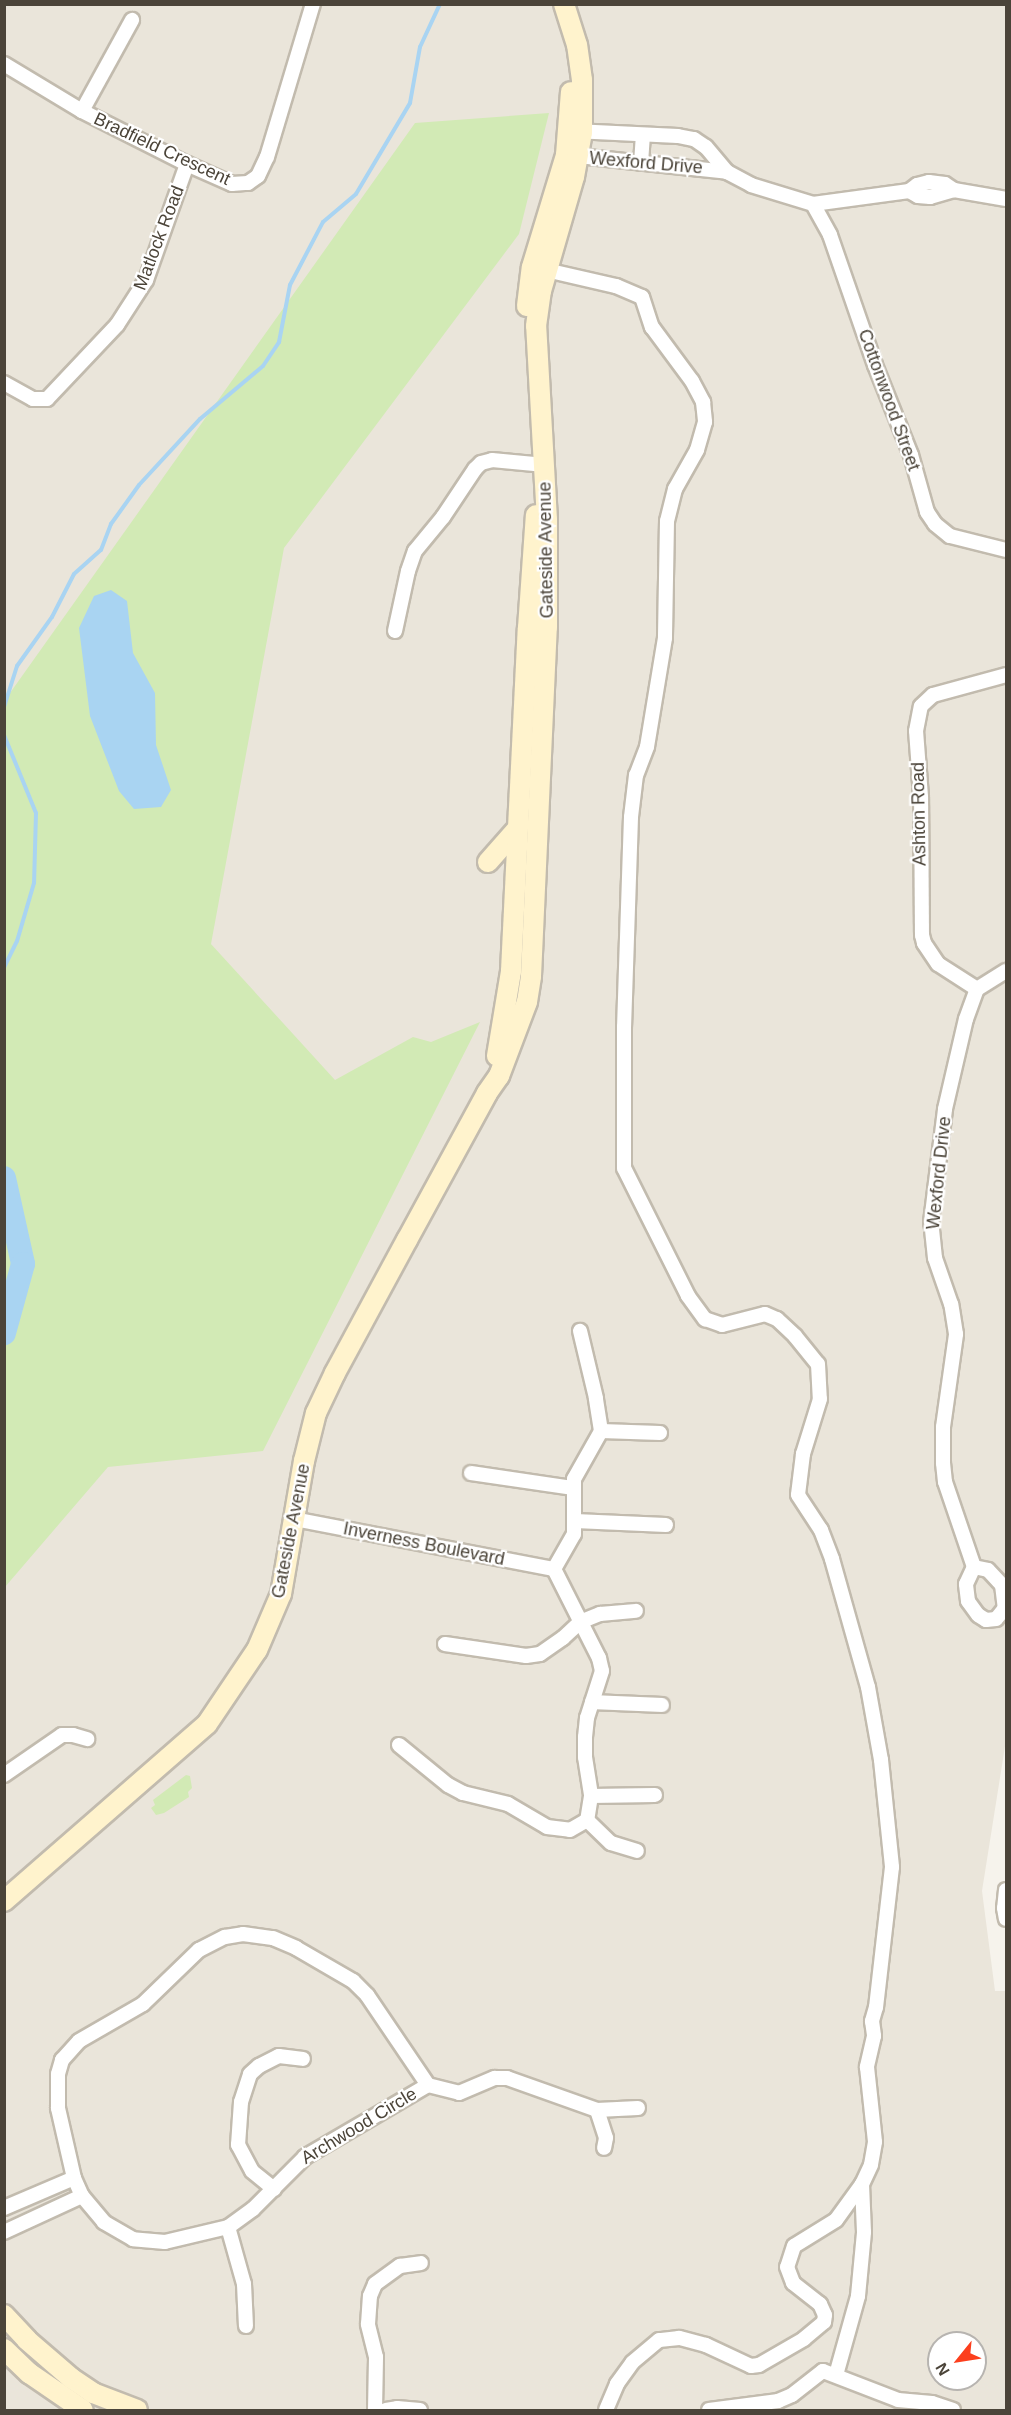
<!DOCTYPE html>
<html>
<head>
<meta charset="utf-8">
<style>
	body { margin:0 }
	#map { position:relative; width:1011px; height:2415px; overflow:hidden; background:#f6f3ec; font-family:Arial,sans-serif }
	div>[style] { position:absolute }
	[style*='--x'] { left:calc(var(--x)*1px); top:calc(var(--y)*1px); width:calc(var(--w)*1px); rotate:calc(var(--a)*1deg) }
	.residential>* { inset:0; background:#eae5da }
	.green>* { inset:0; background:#d2eab5 }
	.water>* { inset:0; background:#a9d4f2 }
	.stream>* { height:4px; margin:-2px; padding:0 2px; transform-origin:2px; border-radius:2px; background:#a9d4f2 }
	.river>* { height:24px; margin:-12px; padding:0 12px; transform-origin:12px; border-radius:12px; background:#a9d4f2 }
	.roads { filter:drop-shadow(2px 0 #c2bbae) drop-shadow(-2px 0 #c2bbae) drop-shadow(0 2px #c2bbae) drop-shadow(0 -2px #c2bbae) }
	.street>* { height:14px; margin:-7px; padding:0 7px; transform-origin:7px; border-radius:7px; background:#fff }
	.secondary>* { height:20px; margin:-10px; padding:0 10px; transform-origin:10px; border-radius:10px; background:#fff3cd }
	span { translate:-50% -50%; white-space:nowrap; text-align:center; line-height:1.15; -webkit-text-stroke:4.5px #fff; paint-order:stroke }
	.street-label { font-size:18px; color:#4b4439 }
	.frame { position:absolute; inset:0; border:6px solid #4b4439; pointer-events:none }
	.north { position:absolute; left:927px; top:2331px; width:60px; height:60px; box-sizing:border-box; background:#fff; border:2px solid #b7b4b0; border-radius:50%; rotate:240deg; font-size:16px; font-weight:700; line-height:24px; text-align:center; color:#4b4439 }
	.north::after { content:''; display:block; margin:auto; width:21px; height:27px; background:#fc3f1d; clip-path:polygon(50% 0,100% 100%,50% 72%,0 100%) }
</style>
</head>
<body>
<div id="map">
	<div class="residential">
		<i style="clip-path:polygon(evenodd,5px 5px,1006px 5px,1006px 1740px,982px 1891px,995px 1991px,1006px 1991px,1006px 2410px,5px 2410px,5px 5px,939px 2343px,975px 2343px,975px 2379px,939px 2379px,939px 2343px)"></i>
	</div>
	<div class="green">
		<i style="clip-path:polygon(549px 113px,519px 234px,284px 548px,211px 944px,335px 1080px,413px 1037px,431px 1042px,480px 1022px,263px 1451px,108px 1467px,5px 1587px,5px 700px,415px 123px)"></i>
		<i style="clip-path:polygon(186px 1775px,190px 1776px,192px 1788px,188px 1792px,189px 1797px,164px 1813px,156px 1815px,151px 1808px,155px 1805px,153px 1800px)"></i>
	</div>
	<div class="water">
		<i style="clip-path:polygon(111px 590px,127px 601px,133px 653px,155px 693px,156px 745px,171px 790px,161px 807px,134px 809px,119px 791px,90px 716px,79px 628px,94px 596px)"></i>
	</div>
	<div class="stream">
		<i style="--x:4;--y:707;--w:43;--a:-72.4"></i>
		<i style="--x:17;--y:666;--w:60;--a:-54.5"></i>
		<i style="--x:52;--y:617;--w:48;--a:-62.9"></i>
		<i style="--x:74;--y:574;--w:36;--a:-42"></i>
		<i style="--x:101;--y:550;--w:28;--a:-69"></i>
		<i style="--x:111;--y:524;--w:48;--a:-54.3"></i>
		<i style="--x:139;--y:485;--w:90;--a:-47.3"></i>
		<i style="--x:200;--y:419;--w:82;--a:-40.1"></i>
		<i style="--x:263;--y:366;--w:29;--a:-56"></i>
		<i style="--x:279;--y:342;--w:58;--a:-79.1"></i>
		<i style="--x:290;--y:285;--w:71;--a:-62.4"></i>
		<i style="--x:323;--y:222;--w:43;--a:-40.3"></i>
		<i style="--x:356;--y:194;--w:106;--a:-59.3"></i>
		<i style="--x:410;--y:103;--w:57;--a:-79.9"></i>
		<i style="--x:420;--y:47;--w:47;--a:-65.1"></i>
		<i style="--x:4;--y:735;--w:84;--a:67.7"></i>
		<i style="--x:36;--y:813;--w:70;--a:91.6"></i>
		<i style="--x:34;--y:883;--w:60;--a:106.3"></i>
		<i style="--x:17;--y:941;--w:30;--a:116"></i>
	</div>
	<div class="river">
		<i style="--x:4;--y:1178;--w:88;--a:77.5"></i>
		<i style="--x:23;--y:1264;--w:72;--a:105.4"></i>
	</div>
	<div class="roads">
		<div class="street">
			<i style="--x:4;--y:64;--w:91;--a:31.1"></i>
			<i style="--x:82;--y:111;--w:118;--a:26.8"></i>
			<i style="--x:187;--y:164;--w:49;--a:24"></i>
			<i style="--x:232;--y:184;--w:16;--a:-4"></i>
			<i style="--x:248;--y:183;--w:12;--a:-35"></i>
			<i style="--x:258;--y:176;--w:21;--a:-65"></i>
			<i style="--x:267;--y:157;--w:160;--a:-73.3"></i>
			<i style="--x:82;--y:111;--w:104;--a:-61.2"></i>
			<i style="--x:574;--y:131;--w:104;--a:2.8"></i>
			<i style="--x:678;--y:136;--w:16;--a:11"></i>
			<i style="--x:694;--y:139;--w:14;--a:34"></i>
			<i style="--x:706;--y:147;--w:33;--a:50"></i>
			<i style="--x:569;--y:155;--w:159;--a:6.1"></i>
			<i style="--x:727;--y:172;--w:27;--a:28"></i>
			<i style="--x:751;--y:185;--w:65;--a:17"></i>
			<i style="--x:813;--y:204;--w:97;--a:-7.7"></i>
			<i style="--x:909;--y:191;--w:10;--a:-37"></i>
			<i style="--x:917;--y:185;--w:12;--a:-14"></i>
			<i style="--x:929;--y:182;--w:16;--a:7"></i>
			<i style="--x:945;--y:184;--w:11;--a:34"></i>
			<i style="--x:954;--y:190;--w:53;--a:9.8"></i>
			<i style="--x:641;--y:163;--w:28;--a:-86"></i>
			<i style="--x:909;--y:191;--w:10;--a:29"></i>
			<i style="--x:918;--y:196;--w:12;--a:5"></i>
			<i style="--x:930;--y:197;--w:25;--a:-16"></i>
			<i style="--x:813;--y:204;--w:35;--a:61"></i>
			<i style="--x:830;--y:235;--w:138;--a:70.9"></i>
			<i style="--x:875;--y:365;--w:97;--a:68.2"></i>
			<i style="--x:911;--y:455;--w:59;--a:74.3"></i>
			<i style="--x:927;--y:512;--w:14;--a:56"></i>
			<i style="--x:935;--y:524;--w:19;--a:39"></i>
			<i style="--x:950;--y:536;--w:58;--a:14"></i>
			<i style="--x:546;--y:270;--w:72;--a:12.9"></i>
			<i style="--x:616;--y:286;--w:28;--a:23"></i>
			<i style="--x:642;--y:297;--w:32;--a:72"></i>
			<i style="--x:652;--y:327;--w:67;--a:53.5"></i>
			<i style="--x:692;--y:381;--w:24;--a:62"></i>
			<i style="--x:703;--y:402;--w:20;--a:84"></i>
			<i style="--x:705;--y:422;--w:29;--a:106"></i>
			<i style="--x:697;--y:450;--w:45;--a:119.4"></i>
			<i style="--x:675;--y:489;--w:33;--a:104"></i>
			<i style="--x:667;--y:521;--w:117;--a:91"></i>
			<i style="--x:665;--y:638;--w:110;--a:99.4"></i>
			<i style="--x:647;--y:747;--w:30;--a:111"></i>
			<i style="--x:636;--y:775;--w:42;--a:96.8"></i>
			<i style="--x:631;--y:817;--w:210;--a:91.9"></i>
			<i style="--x:624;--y:1027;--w:141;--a:90"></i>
			<i style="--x:624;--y:1168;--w:143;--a:63.4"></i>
			<i style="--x:688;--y:1296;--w:29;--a:54"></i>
			<i style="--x:705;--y:1319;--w:18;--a:19"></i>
			<i style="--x:722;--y:1325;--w:44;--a:-14.3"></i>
			<i style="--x:765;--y:1314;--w:13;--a:23"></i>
			<i style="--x:777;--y:1319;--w:25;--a:43"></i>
			<i style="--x:795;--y:1336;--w:36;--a:51"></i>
			<i style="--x:818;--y:1364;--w:35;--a:87"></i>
			<i style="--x:820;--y:1399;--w:58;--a:107.2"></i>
			<i style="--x:803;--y:1454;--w:41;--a:97"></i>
			<i style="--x:798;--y:1495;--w:42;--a:56.7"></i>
			<i style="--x:821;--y:1530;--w:31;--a:69"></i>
			<i style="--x:832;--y:1559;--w:133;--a:74.3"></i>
			<i style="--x:868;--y:1687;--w:74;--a:79.9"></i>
			<i style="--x:881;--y:1760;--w:108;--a:84.1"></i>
			<i style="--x:892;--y:1867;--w:141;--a:96.5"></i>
			<i style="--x:876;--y:2007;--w:15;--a:106"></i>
			<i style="--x:872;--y:2021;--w:15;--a:82"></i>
			<i style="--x:874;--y:2036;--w:32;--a:103"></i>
			<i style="--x:867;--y:2067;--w:75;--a:83.9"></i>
			<i style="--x:875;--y:2142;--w:23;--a:100"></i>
			<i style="--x:871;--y:2165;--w:21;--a:115"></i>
			<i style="--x:862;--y:2184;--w:44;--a:125.8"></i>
			<i style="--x:836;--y:2220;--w:49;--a:148.2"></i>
			<i style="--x:794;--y:2246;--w:22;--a:108"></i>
			<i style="--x:787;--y:2267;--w:17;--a:69"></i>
			<i style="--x:793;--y:2283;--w:34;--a:38"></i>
			<i style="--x:820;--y:2304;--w:12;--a:66"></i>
			<i style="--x:825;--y:2315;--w:7;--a:98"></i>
			<i style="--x:824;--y:2322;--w:26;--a:140"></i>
			<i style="--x:804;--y:2339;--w:52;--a:150"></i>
			<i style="--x:759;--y:2365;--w:8;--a:173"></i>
			<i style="--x:751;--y:2366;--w:50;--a:-155"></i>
			<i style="--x:706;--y:2345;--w:28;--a:-165"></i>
			<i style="--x:679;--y:2338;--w:20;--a:174"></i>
			<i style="--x:659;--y:2340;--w:35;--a:140"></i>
			<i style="--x:632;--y:2363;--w:26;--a:126"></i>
			<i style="--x:617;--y:2384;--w:28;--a:113"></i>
			<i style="--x:4;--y:383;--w:33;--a:29"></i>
			<i style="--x:33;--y:399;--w:14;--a:0"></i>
			<i style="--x:47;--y:399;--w:102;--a:-46.6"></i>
			<i style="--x:117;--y:325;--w:54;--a:-57.2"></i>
			<i style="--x:146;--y:280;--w:123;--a:-70.5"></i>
			<i style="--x:395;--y:631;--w:61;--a:-77.8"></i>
			<i style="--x:408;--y:571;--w:21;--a:-71"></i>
			<i style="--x:415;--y:551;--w:44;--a:-50.5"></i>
			<i style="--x:443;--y:517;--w:58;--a:-56.3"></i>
			<i style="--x:475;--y:469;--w:8;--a:-45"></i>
			<i style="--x:481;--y:463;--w:11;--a:-15"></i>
			<i style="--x:492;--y:460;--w:53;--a:5.4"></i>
			<i style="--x:977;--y:989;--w:46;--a:-147.3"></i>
			<i style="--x:938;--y:964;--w:25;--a:-124"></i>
			<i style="--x:924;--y:943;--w:8;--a:-104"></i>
			<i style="--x:922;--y:935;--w:138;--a:-90.4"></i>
			<i style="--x:921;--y:797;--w:66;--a:-94.3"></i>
			<i style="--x:916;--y:731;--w:25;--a:-79"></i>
			<i style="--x:921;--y:706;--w:16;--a:-43"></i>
			<i style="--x:933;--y:695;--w:76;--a:-15.3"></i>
			<i style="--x:601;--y:1431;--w:59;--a:1.9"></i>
			<i style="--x:471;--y:1473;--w:102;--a:8.4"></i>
			<i style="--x:294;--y:1519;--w:265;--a:10.9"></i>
			<i style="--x:575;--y:1521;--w:91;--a:2.5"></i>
			<i style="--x:974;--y:1567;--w:90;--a:-108.8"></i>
			<i style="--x:945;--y:1482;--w:19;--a:-96"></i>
			<i style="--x:943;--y:1463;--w:36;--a:-90"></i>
			<i style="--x:943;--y:1427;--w:94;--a:-82"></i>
			<i style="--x:956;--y:1334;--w:30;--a:-99"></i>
			<i style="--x:951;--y:1304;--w:49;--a:-109.2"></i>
			<i style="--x:935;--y:1258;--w:36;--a:-96"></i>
			<i style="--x:931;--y:1222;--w:114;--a:-82.9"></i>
			<i style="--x:945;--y:1109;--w:92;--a:-76.9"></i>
			<i style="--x:966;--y:1019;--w:32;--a:-70"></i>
			<i style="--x:977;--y:989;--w:34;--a:-32"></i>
			<i style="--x:974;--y:1567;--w:14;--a:12"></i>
			<i style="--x:988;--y:1570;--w:21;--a:47"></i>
			<i style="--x:1002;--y:1585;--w:23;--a:83"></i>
			<i style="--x:1005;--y:1608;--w:14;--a:129"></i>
			<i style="--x:996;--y:1619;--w:10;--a:174"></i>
			<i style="--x:986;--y:1620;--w:9;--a:-148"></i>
			<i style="--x:978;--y:1615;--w:17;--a:-126"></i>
			<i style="--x:968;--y:1601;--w:17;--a:-97"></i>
			<i style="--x:966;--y:1584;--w:19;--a:-65"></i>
			<i style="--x:554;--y:1569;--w:100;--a:63.2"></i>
			<i style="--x:599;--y:1658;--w:13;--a:77"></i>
			<i style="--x:602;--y:1671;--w:49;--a:107.7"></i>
			<i style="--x:587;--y:1718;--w:19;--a:96"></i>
			<i style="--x:585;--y:1737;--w:20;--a:90"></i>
			<i style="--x:585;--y:1757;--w:39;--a:81"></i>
			<i style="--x:591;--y:1796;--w:24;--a:99"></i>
			<i style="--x:554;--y:1569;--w:40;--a:-60.3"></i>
			<i style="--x:574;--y:1534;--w:55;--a:-90"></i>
			<i style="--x:574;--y:1479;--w:55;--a:-60.6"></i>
			<i style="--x:601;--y:1431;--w:33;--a:-99"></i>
			<i style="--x:596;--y:1398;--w:69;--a:-103.4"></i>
			<i style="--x:445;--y:1644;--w:82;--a:8.4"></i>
			<i style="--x:526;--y:1656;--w:14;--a:-8"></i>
			<i style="--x:540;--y:1654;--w:28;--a:-35"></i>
			<i style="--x:563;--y:1638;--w:23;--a:-43"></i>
			<i style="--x:580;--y:1622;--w:22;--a:-22"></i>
			<i style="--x:600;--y:1614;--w:36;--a:-5"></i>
			<i style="--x:592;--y:1702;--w:70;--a:2.5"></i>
			<i style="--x:399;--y:1745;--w:63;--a:39.2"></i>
			<i style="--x:448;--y:1785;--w:17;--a:28"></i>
			<i style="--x:463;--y:1793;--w:46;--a:13.7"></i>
			<i style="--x:508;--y:1804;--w:45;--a:30.5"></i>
			<i style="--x:547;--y:1827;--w:23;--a:7"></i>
			<i style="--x:570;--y:1830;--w:20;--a:-30"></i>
			<i style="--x:4;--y:1775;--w:70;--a:-34.6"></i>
			<i style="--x:62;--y:1735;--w:11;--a:0"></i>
			<i style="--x:73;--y:1735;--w:15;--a:16"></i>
			<i style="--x:591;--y:1796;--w:64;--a:-0.9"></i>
			<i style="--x:587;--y:1820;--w:33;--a:44"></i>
			<i style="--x:611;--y:1843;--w:27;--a:17"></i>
			<i style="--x:1006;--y:1890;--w:18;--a:96"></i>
			<i style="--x:1004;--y:1908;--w:11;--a:80"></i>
			<i style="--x:243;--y:1934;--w:30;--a:8"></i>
			<i style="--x:273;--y:1938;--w:25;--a:23"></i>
			<i style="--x:296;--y:1948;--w:66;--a:30.1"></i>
			<i style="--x:353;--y:1981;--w:20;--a:45"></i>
			<i style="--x:367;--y:1995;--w:109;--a:55.9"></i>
			<i style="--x:428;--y:2085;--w:143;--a:149.7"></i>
			<i style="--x:305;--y:2157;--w:74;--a:135"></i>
			<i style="--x:253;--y:2209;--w:31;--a:144"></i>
			<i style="--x:228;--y:2227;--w:65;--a:166.6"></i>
			<i style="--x:165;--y:2242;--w:32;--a:-175"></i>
			<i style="--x:133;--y:2239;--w:34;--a:-150"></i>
			<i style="--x:104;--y:2222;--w:34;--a:-130"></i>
			<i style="--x:82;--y:2196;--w:20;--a:-114"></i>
			<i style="--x:74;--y:2178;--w:72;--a:-102.9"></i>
			<i style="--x:58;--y:2108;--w:34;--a:-90"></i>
			<i style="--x:58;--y:2074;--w:15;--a:-74"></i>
			<i style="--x:62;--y:2060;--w:25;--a:-48"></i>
			<i style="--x:79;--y:2041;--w:74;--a:-30"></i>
			<i style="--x:143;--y:2004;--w:78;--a:-44"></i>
			<i style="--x:199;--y:1950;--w:29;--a:-27"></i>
			<i style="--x:225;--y:1937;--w:18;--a:-9"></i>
			<i style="--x:428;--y:2085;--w:32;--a:14"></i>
			<i style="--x:459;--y:2093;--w:39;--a:-23"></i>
			<i style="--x:495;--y:2078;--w:12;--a:0"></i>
			<i style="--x:507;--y:2078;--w:96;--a:19.6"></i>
			<i style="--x:597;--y:2110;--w:41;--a:-2.8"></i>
			<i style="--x:597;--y:2110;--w:29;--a:72"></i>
			<i style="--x:606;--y:2138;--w:10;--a:101"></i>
			<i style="--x:274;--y:2189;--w:28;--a:-141"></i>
			<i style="--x:252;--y:2171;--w:30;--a:-118"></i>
			<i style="--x:238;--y:2145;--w:43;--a:-86"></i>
			<i style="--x:241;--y:2102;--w:29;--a:-72"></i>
			<i style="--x:250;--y:2074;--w:12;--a:-42"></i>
			<i style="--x:259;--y:2066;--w:22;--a:-27"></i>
			<i style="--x:279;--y:2056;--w:24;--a:7"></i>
			<i style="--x:4;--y:2208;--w:76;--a:-23.2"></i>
			<i style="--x:228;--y:2227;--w:59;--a:74.3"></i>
			<i style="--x:244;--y:2284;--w:42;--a:87.3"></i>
			<i style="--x:4;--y:2232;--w:86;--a:-24.8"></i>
			<i style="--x:836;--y:2375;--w:82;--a:-74.4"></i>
			<i style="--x:858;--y:2296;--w:64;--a:-84.6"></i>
			<i style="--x:864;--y:2232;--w:48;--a:-92.4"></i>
			<i style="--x:375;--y:2410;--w:53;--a:-88.9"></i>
			<i style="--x:376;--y:2357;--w:34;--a:-104"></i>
			<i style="--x:368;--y:2324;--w:28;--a:-86"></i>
			<i style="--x:370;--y:2296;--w:13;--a:-67"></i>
			<i style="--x:375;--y:2284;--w:31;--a:-36"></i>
			<i style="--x:400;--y:2266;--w:21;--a:-8"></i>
			<i style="--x:386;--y:2410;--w:11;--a:-10"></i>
			<i style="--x:397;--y:2408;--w:23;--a:5"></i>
			<i style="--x:709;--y:2410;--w:70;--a:-7.4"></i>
			<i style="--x:778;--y:2401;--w:15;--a:-23"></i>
			<i style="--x:792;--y:2395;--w:39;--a:-38"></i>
			<i style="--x:823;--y:2371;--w:80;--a:21.1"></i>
			<i style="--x:898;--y:2400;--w:34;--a:5"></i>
			<i style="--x:932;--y:2403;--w:22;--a:18"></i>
		</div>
		<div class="secondary">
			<i style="--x:527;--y:306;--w:39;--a:-83"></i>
			<i style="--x:532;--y:267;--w:117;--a:-73.1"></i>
			<i style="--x:566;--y:155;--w:63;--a:-85.5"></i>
			<i style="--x:488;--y:862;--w:45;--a:-48.6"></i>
			<i style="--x:497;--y:1056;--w:86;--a:-80.6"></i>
			<i style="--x:511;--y:971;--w:343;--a:-87.2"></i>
			<i style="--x:528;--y:628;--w:113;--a:-86"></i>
			<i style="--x:4;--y:1901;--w:269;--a:-41.1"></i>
			<i style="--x:207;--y:1724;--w:89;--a:-56"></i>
			<i style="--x:257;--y:1650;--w:61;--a:-66.8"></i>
			<i style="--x:281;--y:1594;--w:135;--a:-80.2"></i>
			<i style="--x:304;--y:1461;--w:49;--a:-76"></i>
			<i style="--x:316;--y:1413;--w:44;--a:-64.6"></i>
			<i style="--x:335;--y:1373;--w:151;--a:-61.6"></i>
			<i style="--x:407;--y:1240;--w:167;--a:-61.4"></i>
			<i style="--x:487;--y:1093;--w:21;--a:-55"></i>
			<i style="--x:499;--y:1076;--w:79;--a:-69.3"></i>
			<i style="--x:527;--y:1002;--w:26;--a:-81"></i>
			<i style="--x:531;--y:976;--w:349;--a:-87.4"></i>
			<i style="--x:547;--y:627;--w:107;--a:-90"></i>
			<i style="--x:547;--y:520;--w:194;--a:-93.2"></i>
			<i style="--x:536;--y:326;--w:35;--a:-82"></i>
			<i style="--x:541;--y:291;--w:119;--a:-73.9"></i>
			<i style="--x:574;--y:177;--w:46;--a:-79.9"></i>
			<i style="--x:582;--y:132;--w:52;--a:-90"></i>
			<i style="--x:582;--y:80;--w:35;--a:-98"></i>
			<i style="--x:577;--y:45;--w:43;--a:-107.6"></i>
			<i style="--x:4;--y:2315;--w:34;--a:47"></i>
			<i style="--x:27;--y:2340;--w:58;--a:40.8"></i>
			<i style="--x:71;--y:2378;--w:27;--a:34"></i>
			<i style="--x:93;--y:2393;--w:47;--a:21.1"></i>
			<i style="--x:4;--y:2349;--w:35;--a:44"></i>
			<i style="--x:29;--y:2373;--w:65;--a:34.4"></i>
		</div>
	</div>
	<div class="street-label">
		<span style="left:162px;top:149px;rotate:25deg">Bradfield Crescent</span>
		<span style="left:646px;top:163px;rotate:5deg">Wexford Drive</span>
		<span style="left:159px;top:238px;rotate:-69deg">Matlock Road</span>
		<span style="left:889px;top:400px;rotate:70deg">Cottonwood Street</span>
		<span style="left:546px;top:550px;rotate:-91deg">Gateside Avenue</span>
		<span style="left:919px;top:814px;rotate:-91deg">Ashton Road</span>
		<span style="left:939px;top:1173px;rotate:-84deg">Wexford Drive</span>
		<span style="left:291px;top:1531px;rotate:-79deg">Gateside Avenue</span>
		<span style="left:424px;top:1544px;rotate:11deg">Inverness Boulevard</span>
		<span style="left:359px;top:2126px;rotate:-31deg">Archwood Circle</span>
	</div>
	<div class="frame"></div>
	<div class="north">N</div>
</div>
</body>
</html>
